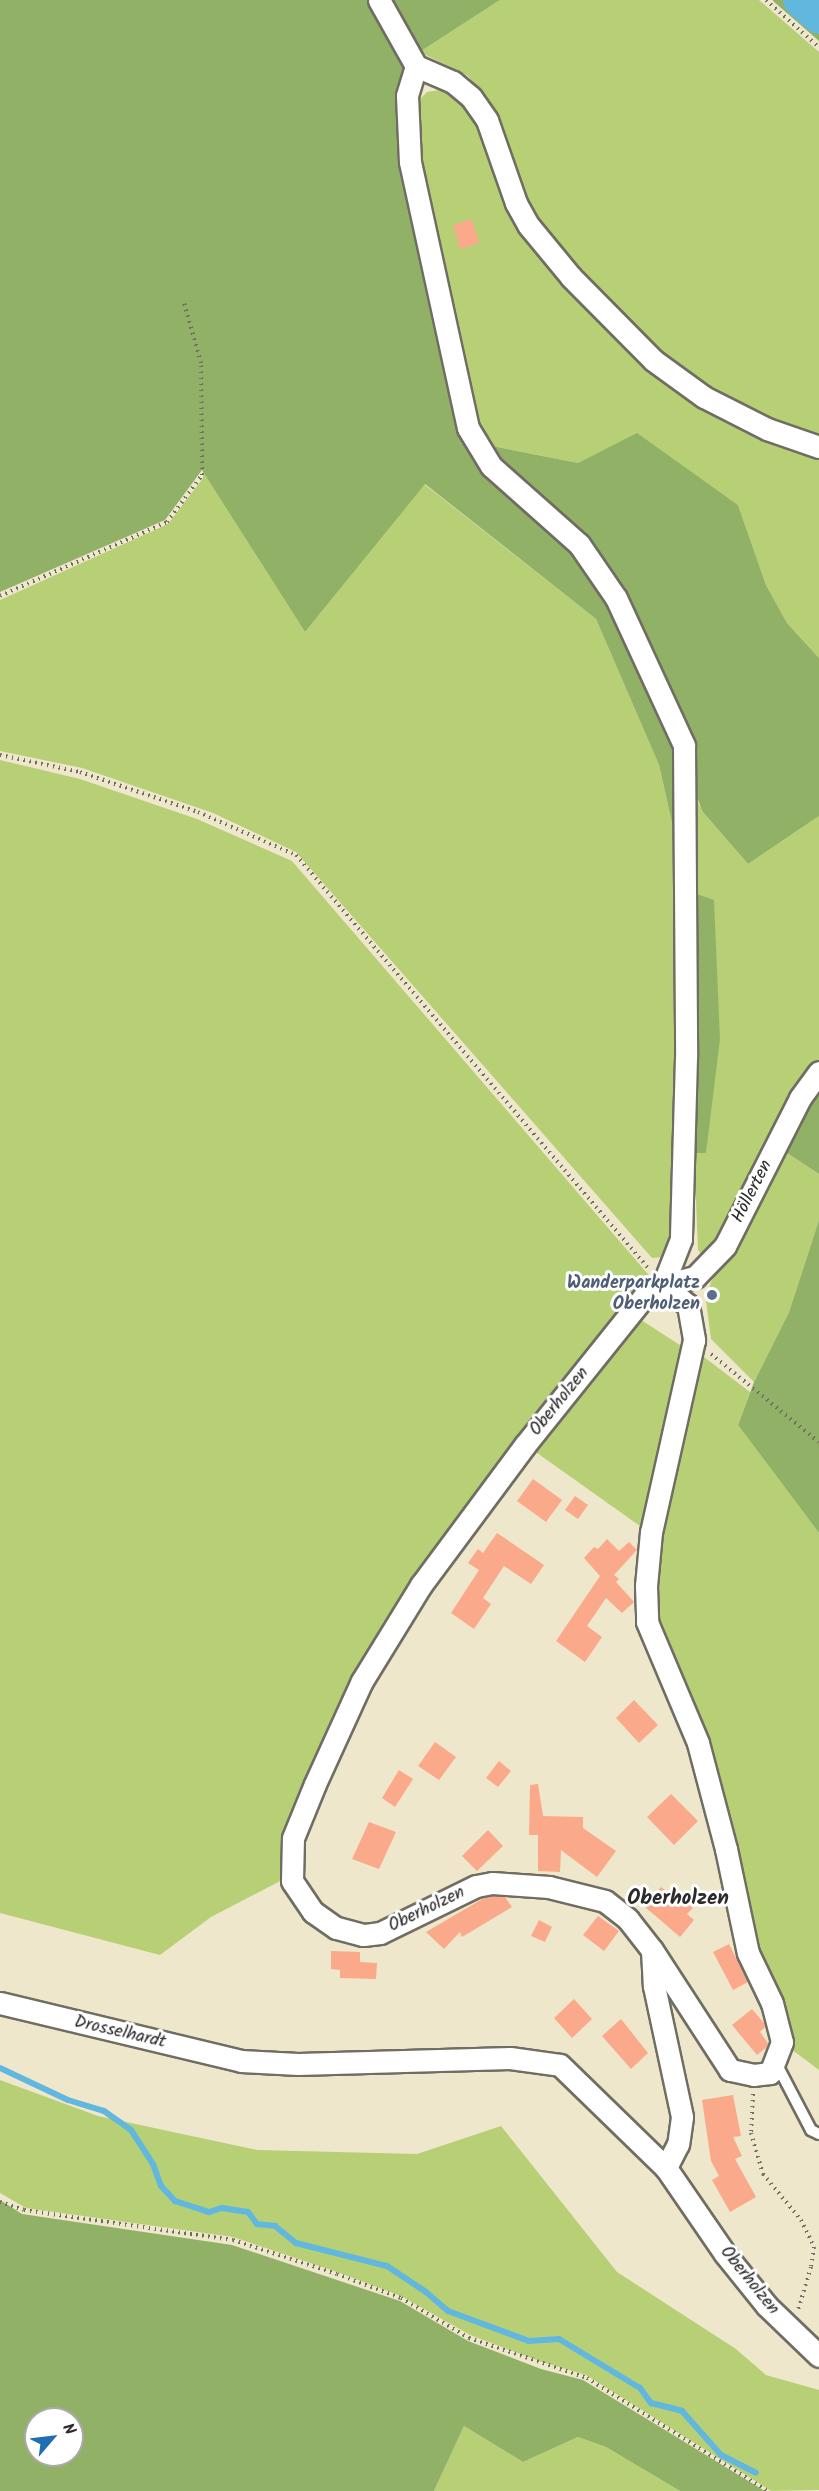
<!DOCTYPE html>
<html>
<head>
<meta charset="utf-8">
<style>
	body { margin:0 }
	#map { position:relative; width:819px; height:2491px; overflow:hidden; background:#efe7cb; font-family:Kalam,sans-serif }
	div>[style] { position:absolute }
	[style*='--x'] { left:calc(var(--x)*1px); top:calc(var(--y)*1px); width:calc(var(--w)*1px); rotate:calc(var(--a)*1deg) }
	.green>* { inset:0; background:#b7d075 }
	.forest>* { inset:0; background:#91b266 }
	.stream>* { height:6px; margin:-3px; padding:0 3px; transform-origin:3px; border-radius:3px; background:#62b7df }
	.river>* { height:34px; margin:-17px; padding:0 17px; transform-origin:17px; border-radius:17px; background:#62b7df }
	.building>* { inset:0; background:#faaa8b }
	.path>* { height:4px; margin-top:-2px; transform-origin:0; background:repeating-linear-gradient(90deg,#706d63 0 1.5px,transparent 0 6px) }
	.roads { filter:drop-shadow(2px 0 #706d63) drop-shadow(-2px 0 #706d63) drop-shadow(0 2px #706d63) drop-shadow(0 -2px #706d63) }
	.service>* { height:10px; margin:-5px; padding:0 5px; transform-origin:5px; border-radius:5px; background:#fff }
	.minor>* { height:21px; margin:-10.5px; padding:0 10.5px; transform-origin:10.5px; border-radius:10.5px; background:#fff }
	.dots>* { width:16px; height:16px; translate:-50% -50%; box-sizing:border-box; border:3px solid #fff; border-radius:50% }
	span { translate:-50% -50%; white-space:nowrap; text-align:center; line-height:1.15; -webkit-text-stroke:6px #fff; paint-order:stroke }
	.street-label { font-size:18px; color:#2b2b2b }
	.service-label { font-size:18px; color:#4e5e75; font-weight:700 }
	.right { translate:-100% -50%; text-align:right }
	.quarter-label { font-size:21px; color:#2b2b2b; font-weight:700 }
	.north { position:absolute; left:24px; top:2407px; width:60px; height:60px; box-sizing:border-box; background:#fff; border:2px solid #aaa; border-radius:50%; rotate:62deg; font-size:16px; font-weight:700; line-height:24px; text-align:center; color:#2b2b2b }
	.north::after { content:''; display:block; margin:auto; width:21px; height:27px; background:#1f6fb2; clip-path:polygon(50% 0,100% 100%,50% 72%,0 100%) }
</style>
</head>
<body>
<div id="map">
	<div class="green">
		<i style="clip-path:polygon(500px 0,759px 0,819px 52px,819px 438px,778px 426px,720px 399px,679px 370px,603px 298px,539px 224px,521px 199px,502px 136px,487px 100px,468px 76px,420px 52px)"></i>
		<i style="clip-path:polygon(439px 90px,469px 103px,495px 159px,622px 341px,669px 385px,714px 413px,819px 456px,819px 658px,787px 623px,766px 585px,738px 505px,637px 434px,578px 463px,487px 445px,473px 423px,414px 163px,412px 107px,427px 92px)"></i>
		<i style="clip-path:polygon(203px 471px,305px 632px,424px 484px,596px 619px,659px 765px,677px 845px,677px 1236px,663px 1257px,652px 1258px,296px 852px,213px 813px,82px 768px,0 751px,0 600px,168px 524px,203px 478px)"></i>
		<i style="clip-path:polygon(0 760px,80px 779px,197px 819px,292px 861px,653px 1280px,412px 1581px,286px 1878px,211px 1917px,160px 1955px,0 1913px)"></i>
		<i style="clip-path:polygon(693px 792px,702px 811px,748px 864px,819px 816px,819px 1064px,725px 1236px,703px 1256px,698px 1250px,694px 1153px,706px 1153px,709px 1110px,694px 893px)"></i>
		<i style="clip-path:polygon(778px 1147px,819px 1174px,819px 1220px,789px 1312px,754px 1382px,711px 1339px,706px 1301px,711px 1282px,732px 1249px)"></i>
		<i style="clip-path:polygon(638px 1318px,686px 1349px,647px 1531px,530px 1448px)"></i>
		<i style="clip-path:polygon(704px 1357px,750px 1392px,738px 1425px,819px 1533px,819px 2070px,787px 2046px,756px 1954px,653px 1609px,653px 1568px,697px 1363px)"></i>
		<i style="clip-path:polygon(0 2080px,98px 2116px,257px 2150px,417px 2154px,501px 2126px,617px 2272px,736px 2349px,766px 2375px,819px 2390px,819px 2490px,771px 2491px,586px 2375px,542px 2362px,470px 2335px,401px 2296px,337px 2272px,233px 2237px,26px 2208px,0 2193px)"></i>
		<i style="clip-path:polygon(464px 2426px,523px 2462px,578px 2437px,606px 2447px,680px 2491px,434px 2491px)"></i>
	</div>
	<div class="forest">
		<i style="clip-path:polygon(0 0,500px 0,412px 57px,402px 95px,461px 428px,576px 548px,610px 604px,679px 751px,677px 845px,659px 765px,596px 619px,425px 484px,305px 632px,202px 470px,165px 520px,0 592px)"></i>
		<i style="clip-path:polygon(773px 0,819px 0,819px 41px,773px 1px)"></i>
		<i style="clip-path:polygon(637px 433px,738px 505px,766px 585px,787px 623px,819px 658px,819px 816px,748px 864px,702px 811px,624px 592px,600px 555px,579px 532px,495px 459px,487px 445px,578px 463px)"></i>
		<i style="clip-path:polygon(694px 893px,714px 900px,720px 1039px,706px 1153px,694px 1153px)"></i>
		<i style="clip-path:polygon(819px 1077px,819px 1174px,778px 1147px)"></i>
		<i style="clip-path:polygon(819px 1220px,819px 1533px,738px 1425px,754px 1382px,789px 1312px)"></i>
		<i style="clip-path:polygon(evenodd,0 2200px,22px 2214px,232px 2245px,400px 2301px,468px 2341px,541px 2369px,583px 2380px,765px 2491px,680px 2491px,606px 2447px,578px 2437px,523px 2462px,464px 2426px,434px 2491px,0 2491px,0 2200px,36px 2419px,72px 2419px,72px 2455px,36px 2455px,36px 2419px)"></i>
	</div>
	<div class="stream">
		<i style="--x:0;--y:2068;--w:75;--a:25.2"></i>
		<i style="--x:68;--y:2100;--w:38;--a:17"></i>
		<i style="--x:104;--y:2111;--w:33;--a:35"></i>
		<i style="--x:131;--y:2130;--w:40;--a:57.1"></i>
		<i style="--x:153;--y:2164;--w:23;--a:70"></i>
		<i style="--x:161;--y:2186;--w:21;--a:47"></i>
		<i style="--x:175;--y:2201;--w:36;--a:18"></i>
		<i style="--x:209;--y:2212;--w:14;--a:-17"></i>
		<i style="--x:222;--y:2208;--w:26;--a:9"></i>
		<i style="--x:248;--y:2212;--w:15;--a:53"></i>
		<i style="--x:257;--y:2224;--w:18;--a:6"></i>
		<i style="--x:275;--y:2226;--w:27;--a:39"></i>
		<i style="--x:296;--y:2243;--w:94;--a:14.2"></i>
		<i style="--x:387;--y:2266;--w:47;--a:33.7"></i>
		<i style="--x:426;--y:2292;--w:29;--a:41"></i>
		<i style="--x:448;--y:2311;--w:86;--a:20.3"></i>
		<i style="--x:529;--y:2341;--w:30;--a:-4"></i>
		<i style="--x:559;--y:2339;--w:95;--a:31.2"></i>
		<i style="--x:640;--y:2388;--w:19;--a:54"></i>
		<i style="--x:651;--y:2403;--w:32;--a:14"></i>
		<i style="--x:682;--y:2411;--w:59;--a:48.4"></i>
		<i style="--x:721;--y:2455;--w:39;--a:27"></i>
	</div>
	<div class="river">
		<i style="--x:800;--y:0;--w:25;--a:42"></i>
	</div>
	<div class="building">
		<i style="clip-path:polygon(472px 219px,479px 243px,460px 249px,453px 225px)"></i>
		<i style="clip-path:polygon(533px 1479px,562px 1500px,546px 1522px,517px 1501px)"></i>
		<i style="clip-path:polygon(575px 1496px,588px 1505px,578px 1519px,565px 1510px)"></i>
		<i style="clip-path:polygon(497px 1533px,544px 1565px,531px 1584px,504px 1566px,483px 1598px,491px 1604px,474px 1629px,451px 1613px,479px 1570px,468px 1563px,478px 1549px,483px 1553px)"></i>
		<i style="clip-path:polygon(607px 1539px,619px 1551px,629px 1542px,637px 1550px,614px 1575px,619px 1579px,616px 1582px,634px 1602px,622px 1613px,606px 1598px,587px 1626px,602px 1637px,585px 1662px,556px 1641px,600px 1576px,584px 1558px,594px 1547px,598px 1549px)"></i>
		<i style="clip-path:polygon(634px 1700px,658px 1725px,639px 1743px,616px 1718px)"></i>
		<i style="clip-path:polygon(435px 1742px,456px 1757px,439px 1780px,418px 1766px)"></i>
		<i style="clip-path:polygon(499px 1761px,511px 1771px,498px 1787px,486px 1778px)"></i>
		<i style="clip-path:polygon(399px 1770px,413px 1779px,395px 1807px,382px 1798px)"></i>
		<i style="clip-path:polygon(538px 1784px,543px 1816px,583px 1817px,583px 1828px,616px 1851px,597px 1877px,561px 1850px,560px 1872px,538px 1871px,538px 1835px,529px 1835px,530px 1785px)"></i>
		<i style="clip-path:polygon(671px 1794px,698px 1821px,674px 1845px,647px 1817px)"></i>
		<i style="clip-path:polygon(369px 1822px,396px 1832px,379px 1869px,352px 1859px)"></i>
		<i style="clip-path:polygon(488px 1830px,503px 1846px,477px 1871px,462px 1856px)"></i>
		<i style="clip-path:polygon(661px 1887px,673px 1896px,675px 1893px,693px 1908px,687px 1914px,694px 1920px,680px 1937px,645px 1907px)"></i>
		<i style="clip-path:polygon(493px 1896px,505px 1897px,512px 1907px,462px 1937px,460px 1932px,444px 1949px,426px 1932px,484px 1898px)"></i>
		<i style="clip-path:polygon(598px 1916px,619px 1931px,604px 1951px,583px 1935px)"></i>
		<i style="clip-path:polygon(539px 1920px,552px 1927px,545px 1942px,531px 1936px)"></i>
		<i style="clip-path:polygon(729px 1944px,748px 1982px,733px 1990px,713px 1952px)"></i>
		<i style="clip-path:polygon(331px 1951px,360px 1952px,360px 1962px,377px 1963px,376px 1979px,340px 1978px,340px 1970px,331px 1969px)"></i>
		<i style="clip-path:polygon(574px 1999px,592px 2019px,572px 2038px,554px 2018px)"></i>
		<i style="clip-path:polygon(752px 2009px,764px 2023px,765px 2027px,760px 2032px,768px 2043px,766px 2048px,757px 2055px,732px 2025px)"></i>
		<i style="clip-path:polygon(621px 2019px,648px 2053px,631px 2069px,602px 2036px)"></i>
		<i style="clip-path:polygon(733px 2095px,741px 2136px,733px 2137px,742px 2156px,735px 2159px,756px 2197px,730px 2212px,712px 2180px,719px 2176px,711px 2161px,702px 2100px)"></i>
	</div>
	<div class="path">
		<i style="--x:766;--y:0;--w:71;--a:41.6"></i>
		<i style="--x:0;--y:596;--w:183;--a:-23.9"></i>
		<i style="--x:167;--y:522;--w:59;--a:-53.3"></i>
		<i style="--x:202;--y:475;--w:112;--a:-90.5"></i>
		<i style="--x:201;--y:363;--w:62;--a:-105.8"></i>
		<i style="--x:0;--y:755;--w:82;--a:12"></i>
		<i style="--x:80;--y:772;--w:125;--a:18.7"></i>
		<i style="--x:198;--y:812;--w:107;--a:23.7"></i>
		<i style="--x:296;--y:855;--w:544;--a:49.55"></i>
		<i style="--x:711;--y:1354;--w:139;--a:39.2"></i>
		<i style="--x:753;--y:2094;--w:39;--a:93"></i>
		<i style="--x:751;--y:2133;--w:43;--a:73.7"></i>
		<i style="--x:763;--y:2174;--w:60;--a:50.4"></i>
		<i style="--x:801;--y:2220;--w:30;--a:64"></i>
		<i style="--x:814;--y:2247;--w:20;--a:99"></i>
		<i style="--x:811;--y:2267;--w:45;--a:106.8"></i>
		<i style="--x:0;--y:2202;--w:25;--a:18"></i>
		<i style="--x:24;--y:2210;--w:211;--a:8.2"></i>
		<i style="--x:233;--y:2240;--w:109;--a:18.1"></i>
		<i style="--x:337;--y:2274;--w:68;--a:20.6"></i>
		<i style="--x:401;--y:2298;--w:79;--a:30.5"></i>
		<i style="--x:469;--y:2338;--w:125;--a:18.7"></i>
		<i style="--x:587;--y:2378;--w:213;--a:32"></i>
	</div>
	<div class="roads">
		<div class="service">
			<i style="--x:775;--y:2061;--w:78;--a:62.4"></i>
			<i style="--x:811;--y:2130;--w:9;--a:27"></i>
		</div>
		<div class="minor">
			<i style="--x:379;--y:0;--w:76;--a:60.7"></i>
			<i style="--x:416;--y:66;--w:40;--a:23.4"></i>
			<i style="--x:453;--y:82;--w:23;--a:40"></i>
			<i style="--x:471;--y:97;--w:28;--a:55"></i>
			<i style="--x:487;--y:120;--w:88;--a:70.7"></i>
			<i style="--x:516;--y:203;--w:26;--a:61"></i>
			<i style="--x:529;--y:226;--w:66;--a:50.5"></i>
			<i style="--x:571;--y:277;--w:117;--a:45.3"></i>
			<i style="--x:653;--y:360;--w:63;--a:36"></i>
			<i style="--x:704;--y:397;--w:71;--a:26.9"></i>
			<i style="--x:767;--y:429;--w:55;--a:19.1"></i>
			<i style="--x:416;--y:66;--w:31;--a:107"></i>
			<i style="--x:407;--y:96;--w:66;--a:87.4"></i>
			<i style="--x:410;--y:162;--w:272;--a:77.7"></i>
			<i style="--x:468;--y:428;--w:44;--a:58.8"></i>
			<i style="--x:491;--y:466;--w:118;--a:41.6"></i>
			<i style="--x:579;--y:544;--w:65;--a:55.6"></i>
			<i style="--x:616;--y:598;--w:162;--a:65.2"></i>
			<i style="--x:684;--y:745;--w:312;--a:89.6"></i>
			<i style="--x:686;--y:1057;--w:182;--a:91.6"></i>
			<i style="--x:681;--y:1239;--w:49;--a:111.4"></i>
			<i style="--x:663;--y:1285;--w:32;--a:39"></i>
			<i style="--x:688;--y:1305;--w:36;--a:80"></i>
			<i style="--x:694;--y:1340;--w:197;--a:102.6"></i>
			<i style="--x:651;--y:1532;--w:54;--a:95.3"></i>
			<i style="--x:646;--y:1586;--w:36;--a:88"></i>
			<i style="--x:647;--y:1622;--w:131;--a:67.1"></i>
			<i style="--x:698;--y:1743;--w:110;--a:75.2"></i>
			<i style="--x:726;--y:1849;--w:106;--a:78.1"></i>
			<i style="--x:748;--y:1953;--w:55;--a:64.4"></i>
			<i style="--x:772;--y:2003;--w:40;--a:75.6"></i>
			<i style="--x:782;--y:2042;--w:33;--a:111"></i>
			<i style="--x:770;--y:2073;--w:16;--a:173"></i>
			<i style="--x:754;--y:2075;--w:25;--a:-168"></i>
			<i style="--x:730;--y:2070;--w:143;--a:-123"></i>
			<i style="--x:652;--y:1950;--w:39;--a:-128"></i>
			<i style="--x:628;--y:1919;--w:29;--a:-142"></i>
			<i style="--x:605;--y:1901;--w:58;--a:-166"></i>
			<i style="--x:549;--y:1887;--w:57;--a:-176"></i>
			<i style="--x:492;--y:1883;--w:16;--a:169"></i>
			<i style="--x:476;--y:1886;--w:107;--a:153.9"></i>
			<i style="--x:380;--y:1933;--w:17;--a:173"></i>
			<i style="--x:363;--y:1935;--w:28;--a:-165"></i>
			<i style="--x:336;--y:1928;--w:28;--a:-145"></i>
			<i style="--x:313;--y:1912;--w:37;--a:-124"></i>
			<i style="--x:292;--y:1881;--w:43;--a:-88.7"></i>
			<i style="--x:293;--y:1838;--w:58;--a:-67.8"></i>
			<i style="--x:315;--y:1784;--w:113;--a:-65.5"></i>
			<i style="--x:362;--y:1681;--w:113;--a:-58.4"></i>
			<i style="--x:421;--y:1585;--w:174;--a:-53.4"></i>
			<i style="--x:525;--y:1445;--w:193;--a:-51.3"></i>
			<i style="--x:646;--y:1294;--w:19;--a:-28"></i>
			<i style="--x:663;--y:1285;--w:33;--a:-14"></i>
			<i style="--x:695;--y:1277;--w:43;--a:-45.9"></i>
			<i style="--x:725;--y:1246;--w:166;--a:-63.1"></i>
			<i style="--x:800;--y:1098;--w:32;--a:-54"></i>
			<i style="--x:652;--y:1950;--w:36;--a:87"></i>
			<i style="--x:654;--y:1986;--w:134;--a:77.9"></i>
			<i style="--x:682;--y:2117;--w:27;--a:98"></i>
			<i style="--x:678;--y:2144;--w:27;--a:117"></i>
			<i style="--x:0;--y:2003;--w:248;--a:13.5"></i>
			<i style="--x:241;--y:2061;--w:57;--a:3"></i>
			<i style="--x:298;--y:2064;--w:212;--a:-1.6"></i>
			<i style="--x:510;--y:2058;--w:50;--a:8"></i>
			<i style="--x:560;--y:2065;--w:148;--a:44.2"></i>
			<i style="--x:666;--y:2168;--w:104;--a:55.5"></i>
			<i style="--x:725;--y:2254;--w:67;--a:51.1"></i>
			<i style="--x:767;--y:2306;--w:72;--a:43.9"></i>
		</div>
	</div>
	<div class="dots">
		<i style="left:712px;top:1295px;background:#5c6f8a"></i>
	</div>
	<div class="street-label">
		<span style="left:753px;top:1192px;rotate:-63deg">Höllerten</span>
		<span style="left:560px;top:1402px;rotate:-51deg">Oberholzen</span>
		<span style="left:427px;top:1910px;rotate:-26deg">Oberholzen</span>
		<span style="left:120px;top:2033px;rotate:13deg">Drosselhardt</span>
		<span style="left:749px;top:2281px;rotate:51deg">Oberholzen</span>
	</div>
	<div class="service-label">
		<span class="right" style="left:700px;top:1295px">Wanderparkplatz<br>Oberholzen</span>
	</div>
	<div class="quarter-label">
		<span style="left:678px;top:1899px">Oberholzen</span>
	</div>
	<div class="north">N</div>
</div>
</body>
</html>
